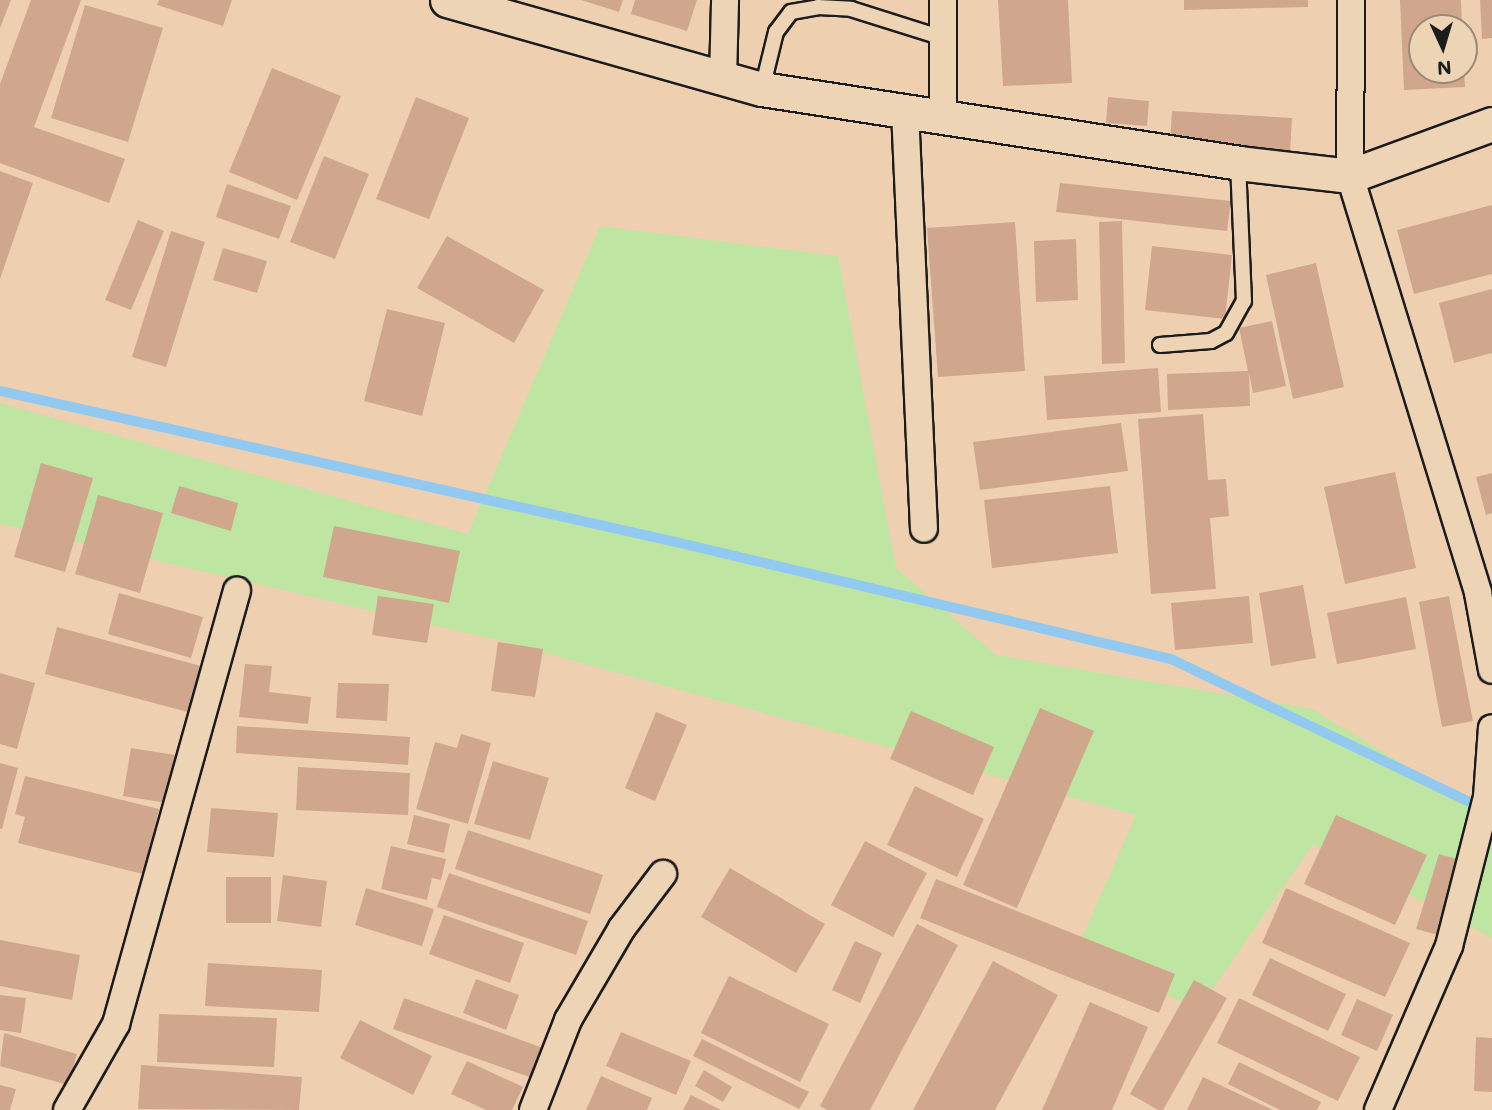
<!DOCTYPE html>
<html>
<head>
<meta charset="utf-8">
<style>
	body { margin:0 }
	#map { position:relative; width:1492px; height:1110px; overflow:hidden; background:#eed0b1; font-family:Mali,sans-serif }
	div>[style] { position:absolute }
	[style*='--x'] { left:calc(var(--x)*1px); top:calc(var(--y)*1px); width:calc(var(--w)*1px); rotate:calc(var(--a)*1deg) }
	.green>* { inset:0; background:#bee5a1 }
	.stream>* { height:10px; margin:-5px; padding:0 5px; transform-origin:5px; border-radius:5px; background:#92c9f1 }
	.building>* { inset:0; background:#d0a78d }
	.roads { filter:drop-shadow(2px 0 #1c1c1c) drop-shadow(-2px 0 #1c1c1c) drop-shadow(0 2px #1c1c1c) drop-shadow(0 -2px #1c1c1c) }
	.service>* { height:14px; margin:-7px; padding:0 7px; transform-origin:7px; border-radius:7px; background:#edd4b5 }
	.minor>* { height:26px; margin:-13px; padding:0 13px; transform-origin:13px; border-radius:13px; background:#edd4b5 }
	.tertiary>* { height:33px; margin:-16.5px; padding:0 16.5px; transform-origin:16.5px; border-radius:16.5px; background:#edd4b5 }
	span { translate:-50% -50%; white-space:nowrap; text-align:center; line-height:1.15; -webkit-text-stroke:7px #edd4b5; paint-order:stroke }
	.north { position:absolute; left:1408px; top:14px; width:70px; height:70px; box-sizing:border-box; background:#edd4b5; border:2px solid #998a78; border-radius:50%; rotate:176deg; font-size:19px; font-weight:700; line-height:28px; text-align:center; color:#1c1c1c }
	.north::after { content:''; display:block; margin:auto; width:24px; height:32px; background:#1c1c1c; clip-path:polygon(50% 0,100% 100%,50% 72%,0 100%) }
</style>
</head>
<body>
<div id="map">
	<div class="green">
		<i style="clip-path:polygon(600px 226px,838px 256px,896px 568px,996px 655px,1312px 709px,1492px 818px,1492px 938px,1313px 844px,1198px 1010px,1076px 951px,1136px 815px,505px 642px,0 524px,0 403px,468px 534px)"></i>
	</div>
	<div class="stream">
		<i style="--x:0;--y:391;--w:693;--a:12.59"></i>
		<i style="--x:676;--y:542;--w:509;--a:13.3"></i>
		<i style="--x:1171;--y:659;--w:345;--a:25.6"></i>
	</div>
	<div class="building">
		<i style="clip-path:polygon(0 0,11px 0,0 28px)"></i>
		<i style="clip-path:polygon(31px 0,81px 0,34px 127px,125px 159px,109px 203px,0 163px,0 84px)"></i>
		<i style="clip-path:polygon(159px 0,232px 0,223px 26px,157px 5px)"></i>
		<i style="clip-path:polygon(581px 0,623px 0,619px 12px)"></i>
		<i style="clip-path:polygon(635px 0,697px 0,687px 31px,631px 14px)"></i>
		<i style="clip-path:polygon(998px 0,1068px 0,1072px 83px,1003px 86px)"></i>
		<i style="clip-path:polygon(1184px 0,1308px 0,1308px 7px,1184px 10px)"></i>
		<i style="clip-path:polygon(1400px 0,1461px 0,1462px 28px,1422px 28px,1422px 70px,1464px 70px,1465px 87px,1404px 90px)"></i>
		<i style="clip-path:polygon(1480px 0,1492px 0,1492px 38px,1482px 39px)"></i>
		<i style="clip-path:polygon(85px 5px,163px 28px,128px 142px,51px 118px)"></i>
		<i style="clip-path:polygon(272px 68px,341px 96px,297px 200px,229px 172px)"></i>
		<i style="clip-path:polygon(416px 97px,469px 118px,429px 219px,376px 199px)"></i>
		<i style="clip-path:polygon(1108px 97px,1149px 101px,1147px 126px,1106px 123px)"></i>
		<i style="clip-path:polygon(1172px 111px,1292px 118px,1290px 153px,1170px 145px)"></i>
		<i style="clip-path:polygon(324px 156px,369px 174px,335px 259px,290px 242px)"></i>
		<i style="clip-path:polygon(0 171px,33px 183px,0 279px)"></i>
		<i style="clip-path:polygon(1060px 183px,1231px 201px,1227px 231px,1056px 212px)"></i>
		<i style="clip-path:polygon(227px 184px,291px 206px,279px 239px,216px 217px)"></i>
		<i style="clip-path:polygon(1492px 205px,1492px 274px,1414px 294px,1397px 230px)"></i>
		<i style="clip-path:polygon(138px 220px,164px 231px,131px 310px,105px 300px)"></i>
		<i style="clip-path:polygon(1122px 221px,1125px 363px,1102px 364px,1099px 222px)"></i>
		<i style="clip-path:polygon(1015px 222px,1025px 371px,938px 377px,927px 228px)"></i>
		<i style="clip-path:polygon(171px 231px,205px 242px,166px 367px,132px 357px)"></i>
		<i style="clip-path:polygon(447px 236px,544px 290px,514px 343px,417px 288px)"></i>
		<i style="clip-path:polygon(1076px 239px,1078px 300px,1036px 302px,1034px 241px)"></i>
		<i style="clip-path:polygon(1152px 246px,1232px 255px,1225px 319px,1145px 310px)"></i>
		<i style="clip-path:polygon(223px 248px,267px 261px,257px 293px,213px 280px)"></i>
		<i style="clip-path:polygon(1316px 263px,1344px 387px,1293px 399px,1266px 275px)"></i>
		<i style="clip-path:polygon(1492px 289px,1492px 353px,1454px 363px,1439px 303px)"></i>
		<i style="clip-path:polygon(387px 309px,445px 323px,422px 416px,364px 401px)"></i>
		<i style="clip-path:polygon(1272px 321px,1286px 386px,1253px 393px,1249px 373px,1250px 406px,1168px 410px,1167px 374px,1248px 371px,1239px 328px)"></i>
		<i style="clip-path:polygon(1158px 368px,1161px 412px,1047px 420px,1044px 376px)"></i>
		<i style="clip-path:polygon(1203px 414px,1208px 480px,1226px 479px,1229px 516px,1210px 518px,1216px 589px,1151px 594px,1138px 419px)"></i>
		<i style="clip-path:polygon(1121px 423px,1128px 471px,980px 490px,973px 442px)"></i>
		<i style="clip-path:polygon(41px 463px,93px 478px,65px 572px,14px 557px)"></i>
		<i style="clip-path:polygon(1395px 472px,1416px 568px,1345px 584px,1324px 487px)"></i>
		<i style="clip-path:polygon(1492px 473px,1492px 513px,1486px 515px,1476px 477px)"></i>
		<i style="clip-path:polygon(179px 486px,238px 503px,231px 531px,171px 513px)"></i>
		<i style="clip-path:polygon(1110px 486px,1118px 553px,992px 568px,984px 500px)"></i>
		<i style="clip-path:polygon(98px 495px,163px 513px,140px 593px,75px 574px)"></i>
		<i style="clip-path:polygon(334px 526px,460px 551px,449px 603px,323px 577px)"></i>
		<i style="clip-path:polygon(1303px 585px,1316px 658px,1271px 666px,1259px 593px)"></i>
		<i style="clip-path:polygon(119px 593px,203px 617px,191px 658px,108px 634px)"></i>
		<i style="clip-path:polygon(378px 596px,434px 604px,427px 643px,372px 635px)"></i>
		<i style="clip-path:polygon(1249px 596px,1253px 643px,1175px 650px,1171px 603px)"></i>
		<i style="clip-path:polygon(1449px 596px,1473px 721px,1442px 727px,1419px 602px)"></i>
		<i style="clip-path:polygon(1406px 597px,1416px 649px,1337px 664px,1327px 613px)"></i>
		<i style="clip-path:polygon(57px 627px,212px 669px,199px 715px,45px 674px)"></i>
		<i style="clip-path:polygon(498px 642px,543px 649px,535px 697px,491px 691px)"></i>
		<i style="clip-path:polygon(245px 664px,272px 666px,269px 692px,311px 697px,308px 724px,239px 717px)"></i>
		<i style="clip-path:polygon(0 673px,35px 683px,17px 749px,0 744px)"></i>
		<i style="clip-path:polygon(338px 683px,389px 684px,387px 721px,336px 718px)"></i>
		<i style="clip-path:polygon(1040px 708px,1094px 731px,1017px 908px,963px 885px)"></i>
		<i style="clip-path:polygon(911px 711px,994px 747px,973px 795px,890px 759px)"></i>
		<i style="clip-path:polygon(656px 712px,687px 725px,655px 801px,625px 788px)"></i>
		<i style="clip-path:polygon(237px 726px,410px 737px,408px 765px,236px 753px)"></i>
		<i style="clip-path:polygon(461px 734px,491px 743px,468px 824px,416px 809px,435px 742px,457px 748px)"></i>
		<i style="clip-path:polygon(131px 748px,175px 755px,167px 803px,123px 796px)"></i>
		<i style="clip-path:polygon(493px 761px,549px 778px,530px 840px,474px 824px)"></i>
		<i style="clip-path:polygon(0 763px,18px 768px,2px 829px,0 829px)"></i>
		<i style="clip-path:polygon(298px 767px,410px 773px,408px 815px,296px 810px)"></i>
		<i style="clip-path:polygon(25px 776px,159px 809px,143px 874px,18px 843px,25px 817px,15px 814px)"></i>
		<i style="clip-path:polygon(915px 786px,984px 819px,957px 877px,887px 845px)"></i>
		<i style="clip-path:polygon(211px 808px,278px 813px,274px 857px,207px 852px)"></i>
		<i style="clip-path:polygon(414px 815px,450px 824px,444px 853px,407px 844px)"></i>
		<i style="clip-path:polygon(1336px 815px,1427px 855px,1395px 925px,1304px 884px)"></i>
		<i style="clip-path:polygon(468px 830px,603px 875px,590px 914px,455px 869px)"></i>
		<i style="clip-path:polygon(865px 841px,927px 873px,893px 937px,831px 905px)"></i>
		<i style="clip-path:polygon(391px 846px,446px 859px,441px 880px,432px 878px,427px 900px,381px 889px)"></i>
		<i style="clip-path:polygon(1439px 854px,1460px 860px,1438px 935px,1416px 929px)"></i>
		<i style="clip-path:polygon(730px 868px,825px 924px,796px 973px,701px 917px)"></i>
		<i style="clip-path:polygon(449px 873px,588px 921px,576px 955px,437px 907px)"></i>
		<i style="clip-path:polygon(283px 875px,327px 881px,321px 927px,277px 921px)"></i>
		<i style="clip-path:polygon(226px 877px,271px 877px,271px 923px,226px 923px)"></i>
		<i style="clip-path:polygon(936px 879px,1175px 974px,1159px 1013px,920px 918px)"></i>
		<i style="clip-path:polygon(366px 888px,434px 909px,422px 946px,355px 925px)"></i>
		<i style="clip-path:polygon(1286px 888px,1410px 943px,1385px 997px,1262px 943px)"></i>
		<i style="clip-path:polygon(444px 915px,524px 943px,510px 983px,429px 954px)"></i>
		<i style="clip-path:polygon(917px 924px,958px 945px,870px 1110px,827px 1110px,820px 1106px)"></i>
		<i style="clip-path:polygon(0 940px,80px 955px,72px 1000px,0 986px)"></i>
		<i style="clip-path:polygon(855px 941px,882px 953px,860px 1003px,832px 990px)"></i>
		<i style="clip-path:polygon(1270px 958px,1346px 994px,1328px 1031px,1252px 995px)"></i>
		<i style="clip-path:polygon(993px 961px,1058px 995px,995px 1110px,913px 1110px)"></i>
		<i style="clip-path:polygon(208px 963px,322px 970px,319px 1012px,205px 1006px)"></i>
		<i style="clip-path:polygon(729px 976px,829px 1024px,800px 1082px,701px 1033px)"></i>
		<i style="clip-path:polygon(476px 979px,519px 995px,506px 1030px,463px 1013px)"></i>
		<i style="clip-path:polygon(1194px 980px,1227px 998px,1163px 1110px,1158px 1110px,1130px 1094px)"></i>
		<i style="clip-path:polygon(0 995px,26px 998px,21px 1033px,0 1030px)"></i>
		<i style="clip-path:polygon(404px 998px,546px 1049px,535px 1079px,393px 1029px)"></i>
		<i style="clip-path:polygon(1239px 998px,1360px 1057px,1338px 1101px,1217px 1043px)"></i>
		<i style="clip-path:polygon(1357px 999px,1393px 1015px,1377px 1051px,1341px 1035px)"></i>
		<i style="clip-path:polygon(1090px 1002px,1148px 1027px,1112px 1110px,1042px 1110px)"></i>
		<i style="clip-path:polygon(159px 1014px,277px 1018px,274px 1067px,157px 1062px)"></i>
		<i style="clip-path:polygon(360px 1020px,432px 1056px,413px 1095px,340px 1058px)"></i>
		<i style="clip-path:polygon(621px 1032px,691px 1061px,676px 1095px,606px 1066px)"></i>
		<i style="clip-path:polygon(4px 1033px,77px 1054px,68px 1085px,0 1066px)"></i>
		<i style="clip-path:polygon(1476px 1037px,1492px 1038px,1492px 1092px,1474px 1091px)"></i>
		<i style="clip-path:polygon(702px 1039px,809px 1092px,799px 1109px,693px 1056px)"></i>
		<i style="clip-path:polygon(467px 1061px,523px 1087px,512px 1110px,486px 1110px,451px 1094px)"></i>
		<i style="clip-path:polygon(1239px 1062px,1321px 1102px,1317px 1110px,1280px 1110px,1228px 1084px)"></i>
		<i style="clip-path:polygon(141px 1065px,302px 1077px,299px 1110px,138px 1109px)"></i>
		<i style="clip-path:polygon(704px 1070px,732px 1087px,723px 1102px,695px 1086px)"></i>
		<i style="clip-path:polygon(601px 1076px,652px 1098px,647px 1110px,586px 1110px)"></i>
		<i style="clip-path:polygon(1203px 1077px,1273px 1110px,1187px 1110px)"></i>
		<i style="clip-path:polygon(0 1085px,16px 1089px,10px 1110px,0 1110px)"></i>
		<i style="clip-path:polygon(691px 1095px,721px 1110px,683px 1110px)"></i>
	</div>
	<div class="roads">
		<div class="service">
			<i style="--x:762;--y:89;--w:59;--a:-76.2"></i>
			<i style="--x:776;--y:32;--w:25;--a:-53"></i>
			<i style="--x:791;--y:12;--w:27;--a:-10"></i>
			<i style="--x:818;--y:7;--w:33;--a:3"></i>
			<i style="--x:851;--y:9;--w:96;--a:17.5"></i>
			<i style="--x:1160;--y:345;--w:51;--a:-4.5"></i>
			<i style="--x:1211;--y:341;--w:17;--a:-28"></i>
			<i style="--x:1226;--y:333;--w:37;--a:-61"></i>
			<i style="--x:1244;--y:301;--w:138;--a:-92.5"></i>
		</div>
		<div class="minor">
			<i style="--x:1351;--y:0;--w:176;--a:90.3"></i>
			<i style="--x:1350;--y:176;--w:436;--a:72.9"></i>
			<i style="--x:1478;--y:593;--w:78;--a:79.7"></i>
			<i style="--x:723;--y:79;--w:79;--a:-88.5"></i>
			<i style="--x:905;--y:111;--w:418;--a:87.4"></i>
			<i style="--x:943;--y:114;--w:114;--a:-90"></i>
			<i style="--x:67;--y:1110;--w:99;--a:-60.3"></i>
			<i style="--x:116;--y:1024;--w:450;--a:-74.4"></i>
			<i style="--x:533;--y:1110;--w:97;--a:-68.7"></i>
			<i style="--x:568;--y:1020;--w:107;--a:-59.6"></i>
			<i style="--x:622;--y:928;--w:68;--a:-52.8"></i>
			<i style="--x:1378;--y:1110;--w:179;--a:-66.6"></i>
			<i style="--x:1449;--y:946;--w:154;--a:-75.7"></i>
			<i style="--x:1487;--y:797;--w:69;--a:-85.9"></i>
		</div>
		<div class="tertiary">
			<i style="--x:447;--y:0;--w:327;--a:15.8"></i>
			<i style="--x:762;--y:89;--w:482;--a:8.8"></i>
			<i style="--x:1238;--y:163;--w:113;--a:6.6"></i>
			<i style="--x:1350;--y:176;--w:151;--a:-20.1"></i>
		</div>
	</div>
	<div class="north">N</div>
</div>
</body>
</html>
